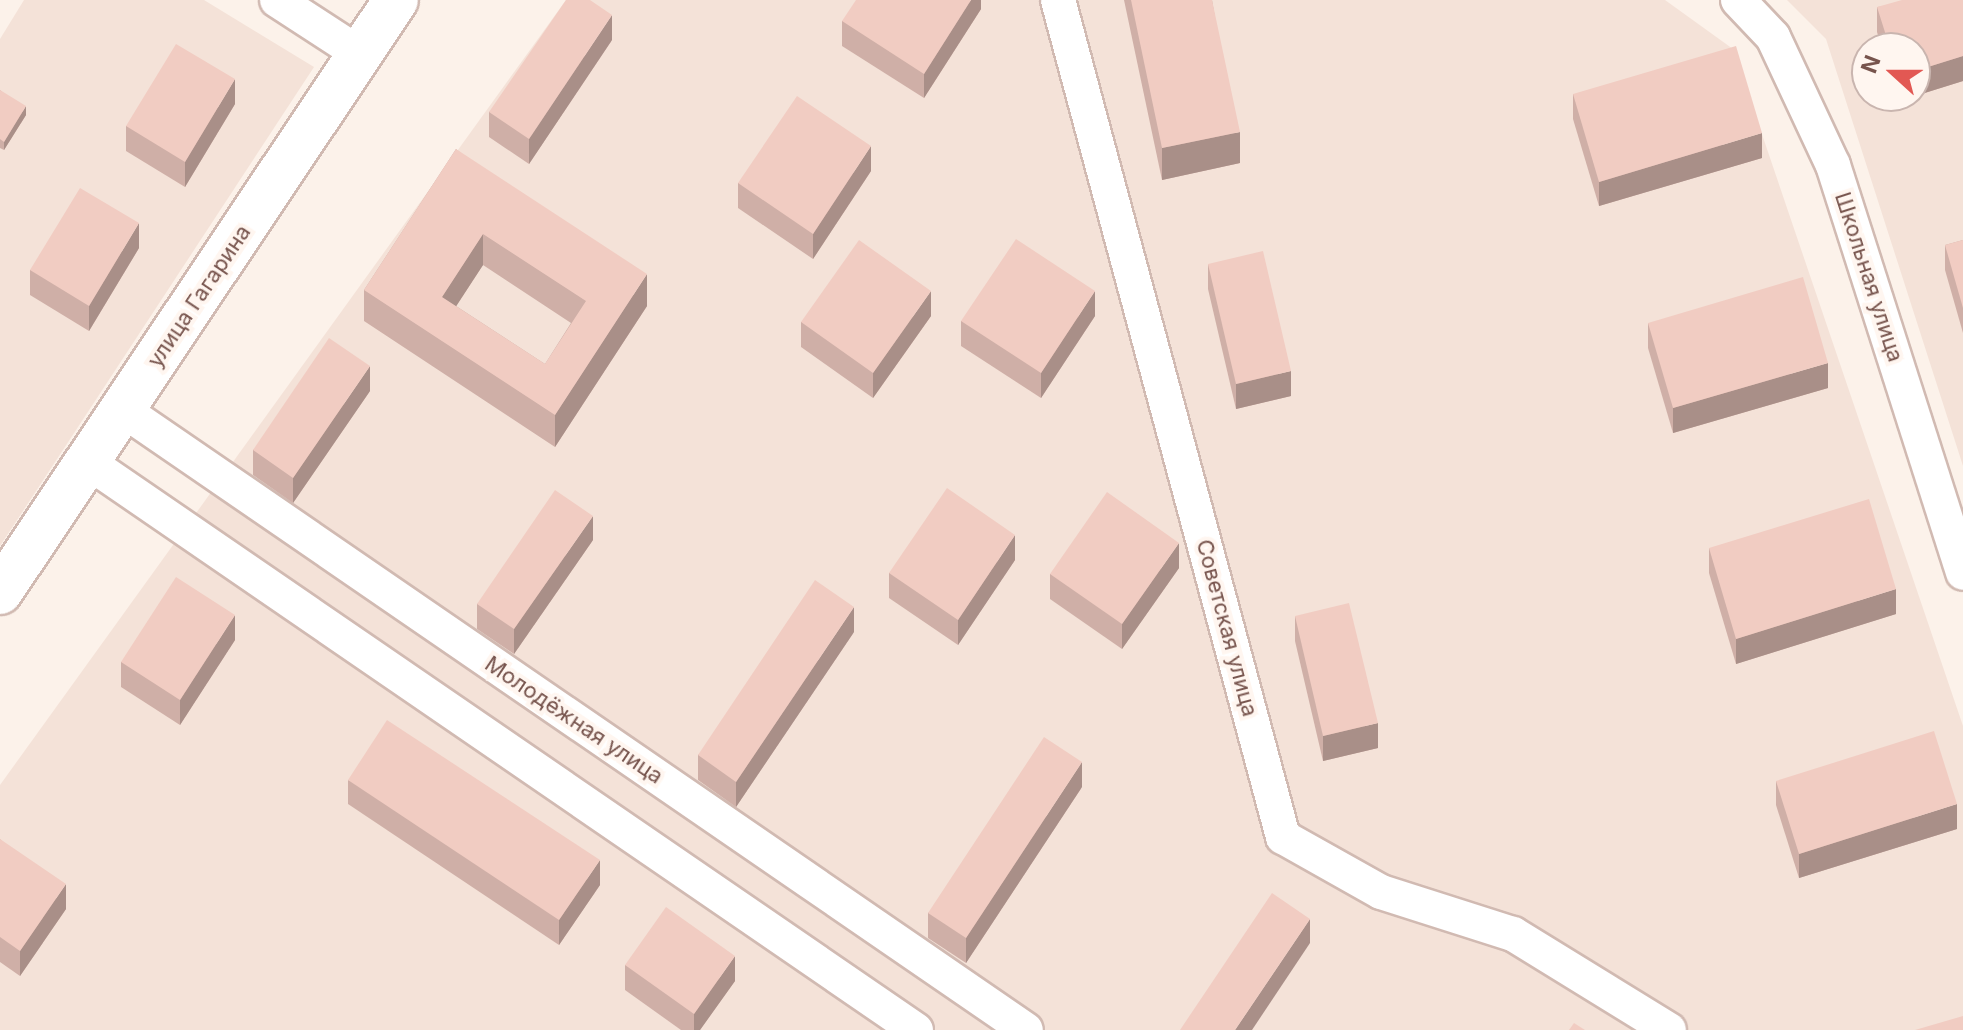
<!DOCTYPE html>
<html>
<head>
<meta charset="utf-8">
<style>
	body { margin:0 }
	#map { position:relative; width:1963px; height:1030px; overflow:hidden; background:#fcf2ea; font-family:Inter,sans-serif }
	div>[style] { position:absolute }
	[style*='--x'] { left:calc(var(--x)*1px); top:calc(var(--y)*1px); width:calc(var(--w)*1px); rotate:calc(var(--a)*1deg) }
	.residential>* { inset:0; background:#f4e2d8 }
	.roads { filter:drop-shadow(2px 0 #d1bab2) drop-shadow(-2px 0 #d1bab2) drop-shadow(0 2px #d1bab2) drop-shadow(0 -2px #d1bab2) }
	.minor>* { height:34px; margin:-17px; padding:0 17px; transform-origin:17px; border-radius:17px; background:#fff }
	.secondary>* { height:44px; margin:-22px; padding:0 22px; transform-origin:22px; border-radius:22px; background:#fff }
	.wall>* { inset:0; background:#cfafa7 }
	.shaded-wall>* { inset:0; background:#a98f88 }
	.building>* { inset:0; background:#f1ccc2 }
	span { translate:-50% -50%; white-space:nowrap; text-align:center; line-height:1.15; -webkit-text-stroke:8px #fff6f0; paint-order:stroke }
	.street-label { font-size:22px; color:#77544d }
	.north { position:absolute; left:1851px; top:32px; width:80px; height:80px; box-sizing:border-box; background:#fff6f0; border:2px solid #c9b5af; border-radius:50%; rotate:291deg; font-size:22px; font-weight:700; line-height:32px; text-align:center; color:#77544d }
	.north::after { content:''; display:block; margin:auto; width:28px; height:36px; background:#e25853; clip-path:polygon(50% 0,100% 100%,50% 72%,0 100%) }
</style>
</head>
<body>
<div id="map">
	<div class="residential">
		<i style="clip-path:polygon(24px 0,204px 0,314px 67px,0 546px,0 39px)"></i>
		<i style="clip-path:polygon(566px 0,1665px 0,1733px 49px,1963px 726px,1963px 1030px,0 1030px,0 785px)"></i>
		<i style="clip-path:polygon(evenodd,1787px 0,1963px 0,1963px 466px,1826px 39px,1787px 0,1867px 48px,1915px 48px,1915px 96px,1867px 96px,1867px 48px)"></i>
	</div>
	<div class="roads">
		<div class="minor">
			<i style="--x:277;--y:0;--w:99;--a:33"></i>
			<i style="--x:1058;--y:0;--w:867;--a:74.95"></i>
			<i style="--x:1283;--y:837;--w:112;--a:29.3"></i>
			<i style="--x:1381;--y:892;--w:139;--a:17.7"></i>
			<i style="--x:1513;--y:934;--w:183;--a:31.6"></i>
			<i style="--x:1738;--y:0;--w:51;--a:46.6"></i>
			<i style="--x:1773;--y:37;--w:141;--a:64.9"></i>
			<i style="--x:1833;--y:165;--w:428;--a:72.3"></i>
			<i style="--x:123;--y:410;--w:1095;--a:34.47"></i>
			<i style="--x:88;--y:462;--w:1004;--a:34.45"></i>
		</div>
		<div class="secondary">
			<i style="--x:0;--y:592;--w:712;--a:-56.22"></i>
		</div>
	</div>
	<div class="wall">
		<i style="clip-path:polygon(981px 0,981px 9px,924px 98px,842px 46px,842px 21px)"></i>
		<i style="clip-path:polygon(1124px 0,1212px 0,1240px 163px,1162px 180px)"></i>
		<i style="clip-path:polygon(1963px 0,1963px 81px,1915px 96px,1915px 48px,1882px 48px,1877px 32px,1877px 7px)"></i>
		<i style="clip-path:polygon(612px 40px,529px 164px,489px 137px,489px 112px)"></i>
		<i style="clip-path:polygon(0 90px,26px 115px,4px 150px,0 148px)"></i>
		<i style="clip-path:polygon(1573px 94px,1762px 158px,1599px 206px,1573px 119px)"></i>
		<i style="clip-path:polygon(235px 104px,185px 187px,126px 151px,126px 126px)"></i>
		<i style="clip-path:polygon(evenodd,456px 149px,647px 306px,555px 447px,364px 321px,364px 290px,456px 149px,483px 265px,571px 323px,545px 364px,456px 306px,483px 265px)"></i>
		<i style="clip-path:polygon(871px 171px,813px 259px,738px 208px,738px 183px)"></i>
		<i style="clip-path:polygon(1963px 240px,1963px 333px,1945px 270px,1945px 245px)"></i>
		<i style="clip-path:polygon(139px 248px,89px 331px,30px 295px,30px 270px)"></i>
		<i style="clip-path:polygon(1208px 264px,1291px 396px,1236px 409px,1208px 289px)"></i>
		<i style="clip-path:polygon(931px 316px,873px 398px,801px 347px,801px 322px)"></i>
		<i style="clip-path:polygon(1095px 316px,1041px 398px,961px 346px,961px 321px)"></i>
		<i style="clip-path:polygon(1648px 323px,1828px 388px,1673px 433px,1648px 348px)"></i>
		<i style="clip-path:polygon(370px 391px,293px 503px,253px 475px,253px 450px)"></i>
		<i style="clip-path:polygon(593px 540px,514px 654px,477px 629px,477px 604px)"></i>
		<i style="clip-path:polygon(1709px 548px,1896px 614px,1736px 664px,1709px 573px)"></i>
		<i style="clip-path:polygon(1015px 560px,958px 645px,889px 598px,889px 573px)"></i>
		<i style="clip-path:polygon(1179px 568px,1122px 649px,1050px 599px,1050px 574px)"></i>
		<i style="clip-path:polygon(1295px 616px,1378px 748px,1323px 761px,1295px 641px)"></i>
		<i style="clip-path:polygon(854px 632px,736px 807px,698px 780px,698px 755px)"></i>
		<i style="clip-path:polygon(235px 640px,180px 725px,121px 687px,121px 662px)"></i>
		<i style="clip-path:polygon(348px 780px,600px 885px,559px 945px,348px 804px)"></i>
		<i style="clip-path:polygon(1776px 781px,1957px 829px,1799px 878px,1776px 805px)"></i>
		<i style="clip-path:polygon(1082px 787px,966px 963px,928px 938px,928px 913px)"></i>
		<i style="clip-path:polygon(0 839px,66px 909px,20px 976px,0 962px)"></i>
		<i style="clip-path:polygon(625px 965px,735px 981px,700px 1030px,681px 1030px,625px 990px)"></i>
	</div>
	<div class="shaded-wall">
		<i style="clip-path:polygon(971px 0,981px 0,981px 9px,924px 98px,924px 74px)"></i>
		<i style="clip-path:polygon(612px 15px,612px 40px,529px 164px,529px 139px)"></i>
		<i style="clip-path:polygon(1963px 56px,1963px 81px,1915px 96px,1915px 71px)"></i>
		<i style="clip-path:polygon(235px 79px,235px 104px,185px 187px,185px 162px)"></i>
		<i style="clip-path:polygon(1899px 96px,1914px 96px,1899px 101px)"></i>
		<i style="clip-path:polygon(26px 106px,26px 115px,4px 150px,4px 142px)"></i>
		<i style="clip-path:polygon(1240px 132px,1240px 163px,1162px 180px,1162px 148px)"></i>
		<i style="clip-path:polygon(1762px 133px,1762px 158px,1599px 206px,1599px 182px)"></i>
		<i style="clip-path:polygon(871px 146px,871px 171px,813px 259px,813px 234px)"></i>
		<i style="clip-path:polygon(139px 223px,139px 248px,89px 331px,89px 306px)"></i>
		<i style="clip-path:polygon(483px 234px,483px 265px,442px 328px,442px 297px)"></i>
		<i style="clip-path:polygon(647px 274px,647px 306px,555px 447px,555px 415px)"></i>
		<i style="clip-path:polygon(931px 291px,931px 316px,873px 398px,873px 373px)"></i>
		<i style="clip-path:polygon(1095px 291px,1095px 316px,1041px 398px,1041px 373px)"></i>
		<i style="clip-path:polygon(1828px 363px,1828px 388px,1673px 433px,1673px 408px)"></i>
		<i style="clip-path:polygon(370px 366px,370px 391px,293px 503px,293px 478px)"></i>
		<i style="clip-path:polygon(1291px 371px,1291px 396px,1236px 409px,1236px 384px)"></i>
		<i style="clip-path:polygon(593px 516px,593px 540px,514px 654px,514px 629px)"></i>
		<i style="clip-path:polygon(1015px 535px,1015px 560px,958px 645px,958px 620px)"></i>
		<i style="clip-path:polygon(1179px 543px,1179px 568px,1122px 649px,1122px 624px)"></i>
		<i style="clip-path:polygon(1896px 589px,1896px 614px,1736px 664px,1736px 639px)"></i>
		<i style="clip-path:polygon(854px 607px,854px 632px,736px 807px,736px 782px)"></i>
		<i style="clip-path:polygon(235px 615px,235px 640px,180px 725px,180px 700px)"></i>
		<i style="clip-path:polygon(1378px 723px,1378px 748px,1323px 761px,1323px 736px)"></i>
		<i style="clip-path:polygon(1082px 762px,1082px 787px,966px 963px,966px 938px)"></i>
		<i style="clip-path:polygon(1957px 804px,1957px 829px,1799px 878px,1799px 854px)"></i>
		<i style="clip-path:polygon(600px 860px,600px 885px,559px 945px,559px 920px)"></i>
		<i style="clip-path:polygon(66px 884px,66px 909px,20px 976px,20px 951px)"></i>
		<i style="clip-path:polygon(1310px 919px,1310px 943px,1252px 1030px,1235px 1030px)"></i>
		<i style="clip-path:polygon(735px 956px,735px 981px,700px 1030px,694px 1030px,694px 1014px)"></i>
	</div>
	<div class="building">
		<i style="clip-path:polygon(566px 0,590px 0,612px 15px,529px 139px,489px 112px)"></i>
		<i style="clip-path:polygon(856px 0,971px 0,924px 74px,842px 21px)"></i>
		<i style="clip-path:polygon(1131px 0,1212px 0,1240px 132px,1162px 148px)"></i>
		<i style="clip-path:polygon(1902px 0,1963px 0,1963px 56px,1915px 71px,1915px 48px,1890px 48px,1877px 7px)"></i>
		<i style="clip-path:polygon(176px 44px,235px 79px,185px 162px,126px 126px)"></i>
		<i style="clip-path:polygon(1736px 46px,1762px 133px,1599px 182px,1573px 94px)"></i>
		<i style="clip-path:polygon(0 90px,26px 106px,4px 142px,0 139px)"></i>
		<i style="clip-path:polygon(797px 96px,871px 146px,813px 234px,738px 183px)"></i>
		<i style="clip-path:polygon(evenodd,456px 149px,647px 274px,555px 415px,364px 290px,456px 149px,483px 234px,586px 301px,545px 364px,442px 297px,483px 234px)"></i>
		<i style="clip-path:polygon(80px 188px,139px 223px,89px 306px,30px 270px)"></i>
		<i style="clip-path:polygon(1016px 239px,1095px 291px,1041px 373px,961px 321px)"></i>
		<i style="clip-path:polygon(859px 240px,931px 291px,873px 373px,801px 322px)"></i>
		<i style="clip-path:polygon(1963px 240px,1963px 308px,1945px 245px)"></i>
		<i style="clip-path:polygon(1263px 251px,1291px 371px,1236px 384px,1208px 264px)"></i>
		<i style="clip-path:polygon(1803px 277px,1828px 363px,1673px 408px,1648px 323px)"></i>
		<i style="clip-path:polygon(329px 338px,370px 366px,293px 478px,253px 450px)"></i>
		<i style="clip-path:polygon(947px 488px,1015px 535px,958px 620px,889px 573px)"></i>
		<i style="clip-path:polygon(555px 490px,593px 516px,514px 629px,477px 604px)"></i>
		<i style="clip-path:polygon(1107px 492px,1179px 543px,1122px 624px,1050px 574px)"></i>
		<i style="clip-path:polygon(1869px 499px,1896px 589px,1736px 639px,1709px 548px)"></i>
		<i style="clip-path:polygon(176px 577px,235px 615px,180px 700px,121px 662px)"></i>
		<i style="clip-path:polygon(815px 580px,854px 607px,736px 782px,698px 755px)"></i>
		<i style="clip-path:polygon(1349px 603px,1378px 723px,1323px 736px,1295px 616px)"></i>
		<i style="clip-path:polygon(387px 720px,600px 860px,559px 920px,348px 780px)"></i>
		<i style="clip-path:polygon(1934px 731px,1957px 804px,1799px 854px,1776px 781px)"></i>
		<i style="clip-path:polygon(1044px 737px,1082px 762px,966px 938px,928px 913px)"></i>
		<i style="clip-path:polygon(0 839px,66px 884px,20px 951px,0 937px)"></i>
		<i style="clip-path:polygon(1272px 893px,1310px 919px,1235px 1030px,1180px 1030px)"></i>
		<i style="clip-path:polygon(666px 907px,735px 956px,694px 1014px,625px 965px)"></i>
		<i style="clip-path:polygon(1963px 1016px,1963px 1030px,1915px 1030px)"></i>
		<i style="clip-path:polygon(1574px 1023px,1585px 1030px,1569px 1030px)"></i>
	</div>
	<div class="street-label">
		<span style="left:1869px;top:277px;rotate:72deg">Школьная улица</span>
		<span style="left:199px;top:296px;rotate:-56deg">улица Гагарина</span>
		<span style="left:1227px;top:628px;rotate:75deg">Советская улица</span>
		<span style="left:574px;top:720px;rotate:34deg">Молодёжная улица</span>
	</div>
	<div class="north">N</div>
</div>
</body>
</html>
